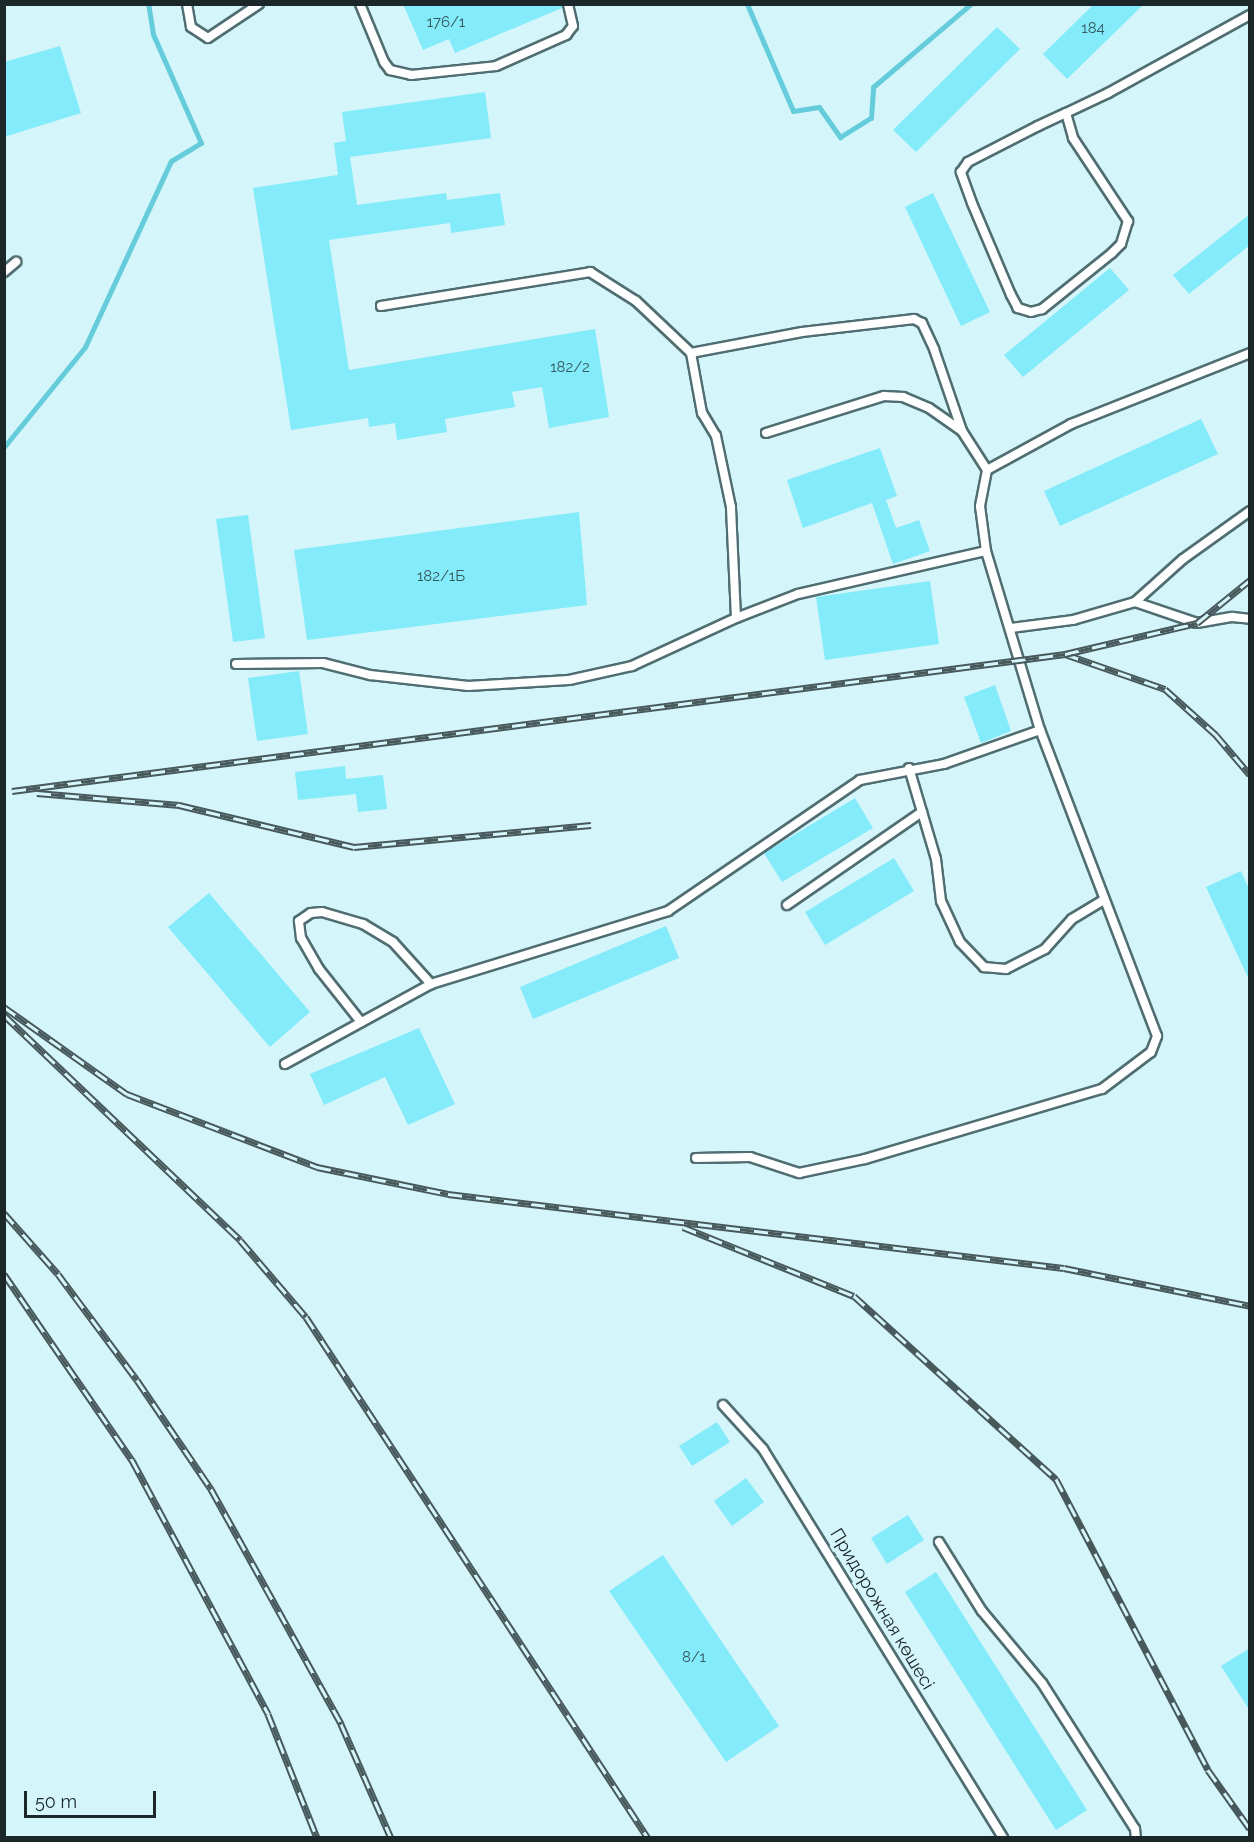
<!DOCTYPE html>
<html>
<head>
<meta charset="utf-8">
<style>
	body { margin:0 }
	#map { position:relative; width:1254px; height:1842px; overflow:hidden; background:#d4f5fa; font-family:Raleway,sans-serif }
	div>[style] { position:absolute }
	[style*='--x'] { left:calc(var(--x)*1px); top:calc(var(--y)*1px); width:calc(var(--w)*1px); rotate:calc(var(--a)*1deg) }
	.stream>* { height:5px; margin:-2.5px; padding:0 2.5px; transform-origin:2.5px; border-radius:2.5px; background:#65ccdb }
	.building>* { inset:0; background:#84ebfa }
	.roads { filter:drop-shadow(2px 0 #506e72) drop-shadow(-2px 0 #506e72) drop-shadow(0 2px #506e72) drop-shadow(0 -2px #506e72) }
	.service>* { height:8px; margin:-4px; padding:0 4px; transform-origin:4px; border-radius:4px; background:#fff }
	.rail>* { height:7px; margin-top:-3.5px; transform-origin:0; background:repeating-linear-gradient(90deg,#d4f5fa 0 14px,#48595b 0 28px); box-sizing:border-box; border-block:2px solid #48595b }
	span { translate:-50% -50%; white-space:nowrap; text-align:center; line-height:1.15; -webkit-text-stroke:6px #d4f5fa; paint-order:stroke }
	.number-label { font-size:15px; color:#35585d }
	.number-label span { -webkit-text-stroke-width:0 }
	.street-label { font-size:18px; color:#1b2729 }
	.frame { position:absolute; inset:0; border:6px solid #1b2729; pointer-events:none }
	.scale { position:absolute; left:24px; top:1791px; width:132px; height:27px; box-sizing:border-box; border:3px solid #1b2729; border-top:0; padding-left:8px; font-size:18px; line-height:21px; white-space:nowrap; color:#1b2729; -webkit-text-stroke:4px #d4f5fa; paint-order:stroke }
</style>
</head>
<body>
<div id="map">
	<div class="stream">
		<i style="--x:747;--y:4;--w:116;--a:66.7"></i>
		<i style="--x:793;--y:111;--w:26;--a:-9"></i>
		<i style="--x:819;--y:107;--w:37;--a:55"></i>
		<i style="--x:840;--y:137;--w:36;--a:-32"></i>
		<i style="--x:871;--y:118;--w:31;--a:-86"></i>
		<i style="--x:873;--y:87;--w:128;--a:-40.3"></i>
		<i style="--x:4;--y:447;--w:129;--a:-51"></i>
		<i style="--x:85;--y:347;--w:205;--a:-65.2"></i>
		<i style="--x:171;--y:161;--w:35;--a:-31"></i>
		<i style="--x:201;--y:143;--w:119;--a:-113.8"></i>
		<i style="--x:153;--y:34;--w:30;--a:-99"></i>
	</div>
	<div class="building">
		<i style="clip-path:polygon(403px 4px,562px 4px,562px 8px,455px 53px,449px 39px,423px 50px)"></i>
		<i style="clip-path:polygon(1094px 4px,1144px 4px,1067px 79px,1043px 54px)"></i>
		<i style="clip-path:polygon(997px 27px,1020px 49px,916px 152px,893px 130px)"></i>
		<i style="clip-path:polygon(60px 46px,81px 113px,4px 137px,4px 62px)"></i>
		<i style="clip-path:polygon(485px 92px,491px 138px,350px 157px,357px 205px,446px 193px,447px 200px,500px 193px,505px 225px,451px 233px,450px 223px,329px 240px,349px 370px,595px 329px,609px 417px,549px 428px,542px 387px,512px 392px,515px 407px,445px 419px,447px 432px,397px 440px,395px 423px,369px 427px,368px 418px,291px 430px,253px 188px,338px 175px,334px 143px,346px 141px,342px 112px)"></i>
		<i style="clip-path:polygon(933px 193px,990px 312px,961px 326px,905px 207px)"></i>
		<i style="clip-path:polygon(1250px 214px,1250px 245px,1189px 294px,1173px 275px)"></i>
		<i style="clip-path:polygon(1110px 268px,1129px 290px,1023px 377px,1004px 355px)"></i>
		<i style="clip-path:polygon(1201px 419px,1218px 454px,1060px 526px,1044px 491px)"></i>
		<i style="clip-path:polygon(880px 448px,897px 496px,886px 500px,896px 528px,919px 520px,930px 551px,893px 564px,872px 503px,803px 528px,787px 480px)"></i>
		<i style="clip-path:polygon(579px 512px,587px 605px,307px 640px,294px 550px)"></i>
		<i style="clip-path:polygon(248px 515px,265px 638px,233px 642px,216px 519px)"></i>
		<i style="clip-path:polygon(930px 581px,939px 644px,825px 660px,816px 597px)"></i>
		<i style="clip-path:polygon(299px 671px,308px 734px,257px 741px,248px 678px)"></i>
		<i style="clip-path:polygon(995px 685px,1011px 731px,981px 743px,964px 697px)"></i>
		<i style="clip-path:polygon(345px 766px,346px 779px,383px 775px,387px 809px,358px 812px,356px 794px,298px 800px,295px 772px)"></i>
		<i style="clip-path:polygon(855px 798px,873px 828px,782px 882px,764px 853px)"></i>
		<i style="clip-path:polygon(894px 858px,914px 891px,825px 945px,805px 912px)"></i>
		<i style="clip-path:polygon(1241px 871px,1250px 891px,1250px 982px,1206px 887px)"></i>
		<i style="clip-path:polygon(209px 893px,310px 1012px,270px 1047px,168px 927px)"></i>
		<i style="clip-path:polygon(666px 926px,679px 958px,533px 1019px,520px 987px)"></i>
		<i style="clip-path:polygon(419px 1028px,455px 1104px,408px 1125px,385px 1077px,324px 1105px,310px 1074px)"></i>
		<i style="clip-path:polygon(717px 1422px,730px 1442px,692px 1466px,679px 1446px)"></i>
		<i style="clip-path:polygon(746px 1478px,764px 1502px,732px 1526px,714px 1501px)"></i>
		<i style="clip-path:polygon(908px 1515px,924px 1540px,887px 1564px,871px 1538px)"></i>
		<i style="clip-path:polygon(663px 1555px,779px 1726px,726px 1762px,609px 1591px)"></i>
		<i style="clip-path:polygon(936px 1572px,1087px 1810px,1056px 1830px,905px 1592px)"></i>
		<i style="clip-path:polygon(1250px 1648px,1250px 1711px,1221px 1666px)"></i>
	</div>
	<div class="roads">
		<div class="service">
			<i style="--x:187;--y:4;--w:23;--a:80"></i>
			<i style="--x:191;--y:27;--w:20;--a:33"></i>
			<i style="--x:208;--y:38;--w:61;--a:-33.7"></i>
			<i style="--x:360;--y:4;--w:63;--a:67.5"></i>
			<i style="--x:384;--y:62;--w:10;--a:53"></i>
			<i style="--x:390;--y:70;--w:22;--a:13"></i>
			<i style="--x:411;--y:75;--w:85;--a:-6"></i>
			<i style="--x:496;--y:66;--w:77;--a:-23.9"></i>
			<i style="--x:566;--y:35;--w:11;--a:-52"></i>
			<i style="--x:573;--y:26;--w:23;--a:-103"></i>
			<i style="--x:1066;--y:113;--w:26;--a:74"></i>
			<i style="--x:1073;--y:138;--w:100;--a:56.5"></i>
			<i style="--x:1128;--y:221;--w:24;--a:107"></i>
			<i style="--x:1121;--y:244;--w:13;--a:135"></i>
			<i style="--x:1112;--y:253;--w:90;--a:141.3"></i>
			<i style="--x:1042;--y:309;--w:11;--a:165"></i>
			<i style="--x:1031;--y:312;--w:14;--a:-163"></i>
			<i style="--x:1018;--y:308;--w:15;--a:-118"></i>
			<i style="--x:1011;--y:295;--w:100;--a:-113"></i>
			<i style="--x:972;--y:203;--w:33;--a:-110"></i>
			<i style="--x:961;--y:172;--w:12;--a:-55"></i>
			<i style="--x:968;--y:162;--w:79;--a:-27.2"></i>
			<i style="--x:1038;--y:126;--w:31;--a:-25"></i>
			<i style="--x:1066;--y:113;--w:47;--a:-25.5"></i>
			<i style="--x:1108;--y:93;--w:162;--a:-28.8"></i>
			<i style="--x:4;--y:272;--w:16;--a:-40"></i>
			<i style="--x:381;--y:306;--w:212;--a:-9.2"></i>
			<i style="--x:590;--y:272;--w:54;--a:32.2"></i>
			<i style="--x:636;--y:301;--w:76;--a:43.4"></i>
			<i style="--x:766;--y:433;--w:124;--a:-17.4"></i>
			<i style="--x:884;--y:396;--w:19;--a:3"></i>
			<i style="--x:903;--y:397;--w:28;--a:23"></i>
			<i style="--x:929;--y:408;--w:40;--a:34.9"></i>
			<i style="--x:1135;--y:602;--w:64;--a:-41.9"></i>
			<i style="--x:1183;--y:559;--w:82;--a:-35.6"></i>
			<i style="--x:736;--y:618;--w:66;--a:-21.2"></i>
			<i style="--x:798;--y:594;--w:193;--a:-12.9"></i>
			<i style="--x:1011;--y:628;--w:63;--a:-7.4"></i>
			<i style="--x:1073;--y:620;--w:65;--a:-16.2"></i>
			<i style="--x:1135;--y:602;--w:65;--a:18.7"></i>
			<i style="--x:1197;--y:623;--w:36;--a:-10"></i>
			<i style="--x:1232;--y:617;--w:18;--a:6"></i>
			<i style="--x:236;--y:664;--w:87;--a:-0.7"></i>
			<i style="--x:323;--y:663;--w:49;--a:14.3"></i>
			<i style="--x:370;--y:675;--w:99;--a:6.4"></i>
			<i style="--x:468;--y:686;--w:101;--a:-3.4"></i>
			<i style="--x:569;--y:680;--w:65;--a:-12.5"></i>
			<i style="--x:632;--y:666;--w:115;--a:-24.8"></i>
			<i style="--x:736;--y:618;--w:111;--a:-92.6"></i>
			<i style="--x:731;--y:507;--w:73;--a:-101.9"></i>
			<i style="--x:716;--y:436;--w:27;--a:-121"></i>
			<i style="--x:702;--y:413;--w:61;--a:-100.4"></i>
			<i style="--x:691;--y:353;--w:113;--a:-10.7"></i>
			<i style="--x:802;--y:332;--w:113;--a:-6.6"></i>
			<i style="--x:914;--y:319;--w:9;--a:27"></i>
			<i style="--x:922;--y:323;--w:29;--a:65"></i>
			<i style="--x:934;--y:349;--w:87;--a:71.1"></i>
			<i style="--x:962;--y:431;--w:46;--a:57.3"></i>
			<i style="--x:909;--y:768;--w:95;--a:73.5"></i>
			<i style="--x:936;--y:859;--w:42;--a:83.2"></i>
			<i style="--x:941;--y:901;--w:45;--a:65.1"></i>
			<i style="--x:960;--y:942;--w:35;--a:46"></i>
			<i style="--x:984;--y:967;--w:22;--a:5"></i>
			<i style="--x:1006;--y:969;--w:44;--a:-27.1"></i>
			<i style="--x:1045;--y:949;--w:40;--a:-48"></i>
			<i style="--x:1072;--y:919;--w:35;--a:-31"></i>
			<i style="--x:787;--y:905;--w:164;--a:-34.6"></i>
			<i style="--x:361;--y:1022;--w:68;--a:-128.4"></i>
			<i style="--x:319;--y:969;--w:36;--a:-120"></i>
			<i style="--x:301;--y:938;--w:17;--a:-97"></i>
			<i style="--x:299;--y:921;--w:14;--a:-34"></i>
			<i style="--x:311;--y:913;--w:11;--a:-5"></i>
			<i style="--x:322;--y:912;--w:43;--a:16.3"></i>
			<i style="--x:363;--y:924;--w:35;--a:31"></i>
			<i style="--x:393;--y:942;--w:57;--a:47.9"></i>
			<i style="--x:285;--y:1064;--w:166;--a:-28.7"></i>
			<i style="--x:431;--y:984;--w:248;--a:-17.1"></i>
			<i style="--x:668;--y:911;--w:232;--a:-34.3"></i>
			<i style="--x:860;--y:780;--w:86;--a:-10.8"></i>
			<i style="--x:944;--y:764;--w:102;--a:-19.5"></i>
			<i style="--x:1040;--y:730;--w:187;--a:-106.8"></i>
			<i style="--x:986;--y:551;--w:45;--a:-97.6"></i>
			<i style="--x:980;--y:506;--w:37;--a:-79"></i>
			<i style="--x:987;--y:470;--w:96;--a:-28.7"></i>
			<i style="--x:1071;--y:424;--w:193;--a:-21.6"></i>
			<i style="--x:696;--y:1158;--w:54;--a:-1.1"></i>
			<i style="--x:750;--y:1157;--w:52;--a:18.1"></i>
			<i style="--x:799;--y:1173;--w:67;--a:-12"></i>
			<i style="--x:865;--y:1159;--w:247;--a:-16.5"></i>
			<i style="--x:1102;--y:1089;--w:61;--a:-37.1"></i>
			<i style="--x:1151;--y:1052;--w:17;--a:-69"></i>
			<i style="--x:1157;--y:1036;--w:328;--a:-110.9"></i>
			<i style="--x:723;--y:1405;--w:59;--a:47.7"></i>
			<i style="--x:763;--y:1449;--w:457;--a:58.3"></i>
			<i style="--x:939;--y:1542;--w:81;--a:58.1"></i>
			<i style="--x:982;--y:1611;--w:94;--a:50.2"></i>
			<i style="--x:1042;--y:1683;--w:173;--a:57.5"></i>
			<i style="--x:1135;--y:1829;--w:9;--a:84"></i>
		</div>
	</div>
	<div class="rail">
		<i style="--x:1065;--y:654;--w:106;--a:19.3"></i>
		<i style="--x:1165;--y:689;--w:69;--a:42"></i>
		<i style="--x:1216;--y:735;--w:52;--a:49.6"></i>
		<i style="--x:12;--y:791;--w:1062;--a:-7.41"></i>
		<i style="--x:1065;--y:654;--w:136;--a:-13.2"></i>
		<i style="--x:1197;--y:623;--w:68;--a:-39.1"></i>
		<i style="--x:37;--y:793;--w:143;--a:4.8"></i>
		<i style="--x:179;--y:805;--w:180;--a:13.5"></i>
		<i style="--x:354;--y:847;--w:238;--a:-5.3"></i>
		<i style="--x:4;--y:1007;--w:151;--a:35.3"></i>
		<i style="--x:127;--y:1094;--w:204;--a:21"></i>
		<i style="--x:317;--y:1167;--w:134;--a:11.6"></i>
		<i style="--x:448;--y:1194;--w:620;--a:6.85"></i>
		<i style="--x:1064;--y:1268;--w:190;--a:11.5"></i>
		<i style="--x:4;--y:1015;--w:326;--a:43.6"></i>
		<i style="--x:240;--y:1240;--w:101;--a:49.4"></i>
		<i style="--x:306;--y:1317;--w:623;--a:56.72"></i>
		<i style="--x:4;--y:1213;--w:81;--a:48.5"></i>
		<i style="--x:58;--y:1274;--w:132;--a:53.3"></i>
		<i style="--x:137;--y:1380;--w:132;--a:55.8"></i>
		<i style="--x:211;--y:1489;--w:269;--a:61"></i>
		<i style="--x:341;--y:1724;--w:124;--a:66.3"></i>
		<i style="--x:683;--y:1227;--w:184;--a:22"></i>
		<i style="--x:854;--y:1296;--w:273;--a:42.2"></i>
		<i style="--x:1056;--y:1479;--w:328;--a:62.4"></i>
		<i style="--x:1208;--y:1770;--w:72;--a:54.6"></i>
		<i style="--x:4;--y:1274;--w:226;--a:55.5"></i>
		<i style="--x:132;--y:1460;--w:288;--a:61.8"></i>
		<i style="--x:268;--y:1714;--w:133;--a:68.4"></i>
	</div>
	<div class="number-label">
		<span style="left:446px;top:23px">176/1</span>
		<span style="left:1093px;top:29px">184</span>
		<span style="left:570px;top:368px">182/2</span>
		<span style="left:441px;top:577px">182/1Б</span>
		<span style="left:694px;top:1658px">8/1</span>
	</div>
	<div class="street-label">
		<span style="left:882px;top:1609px;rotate:59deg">Придорожная көшесі</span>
	</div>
	<div class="frame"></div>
	<div class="scale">50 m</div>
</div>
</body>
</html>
